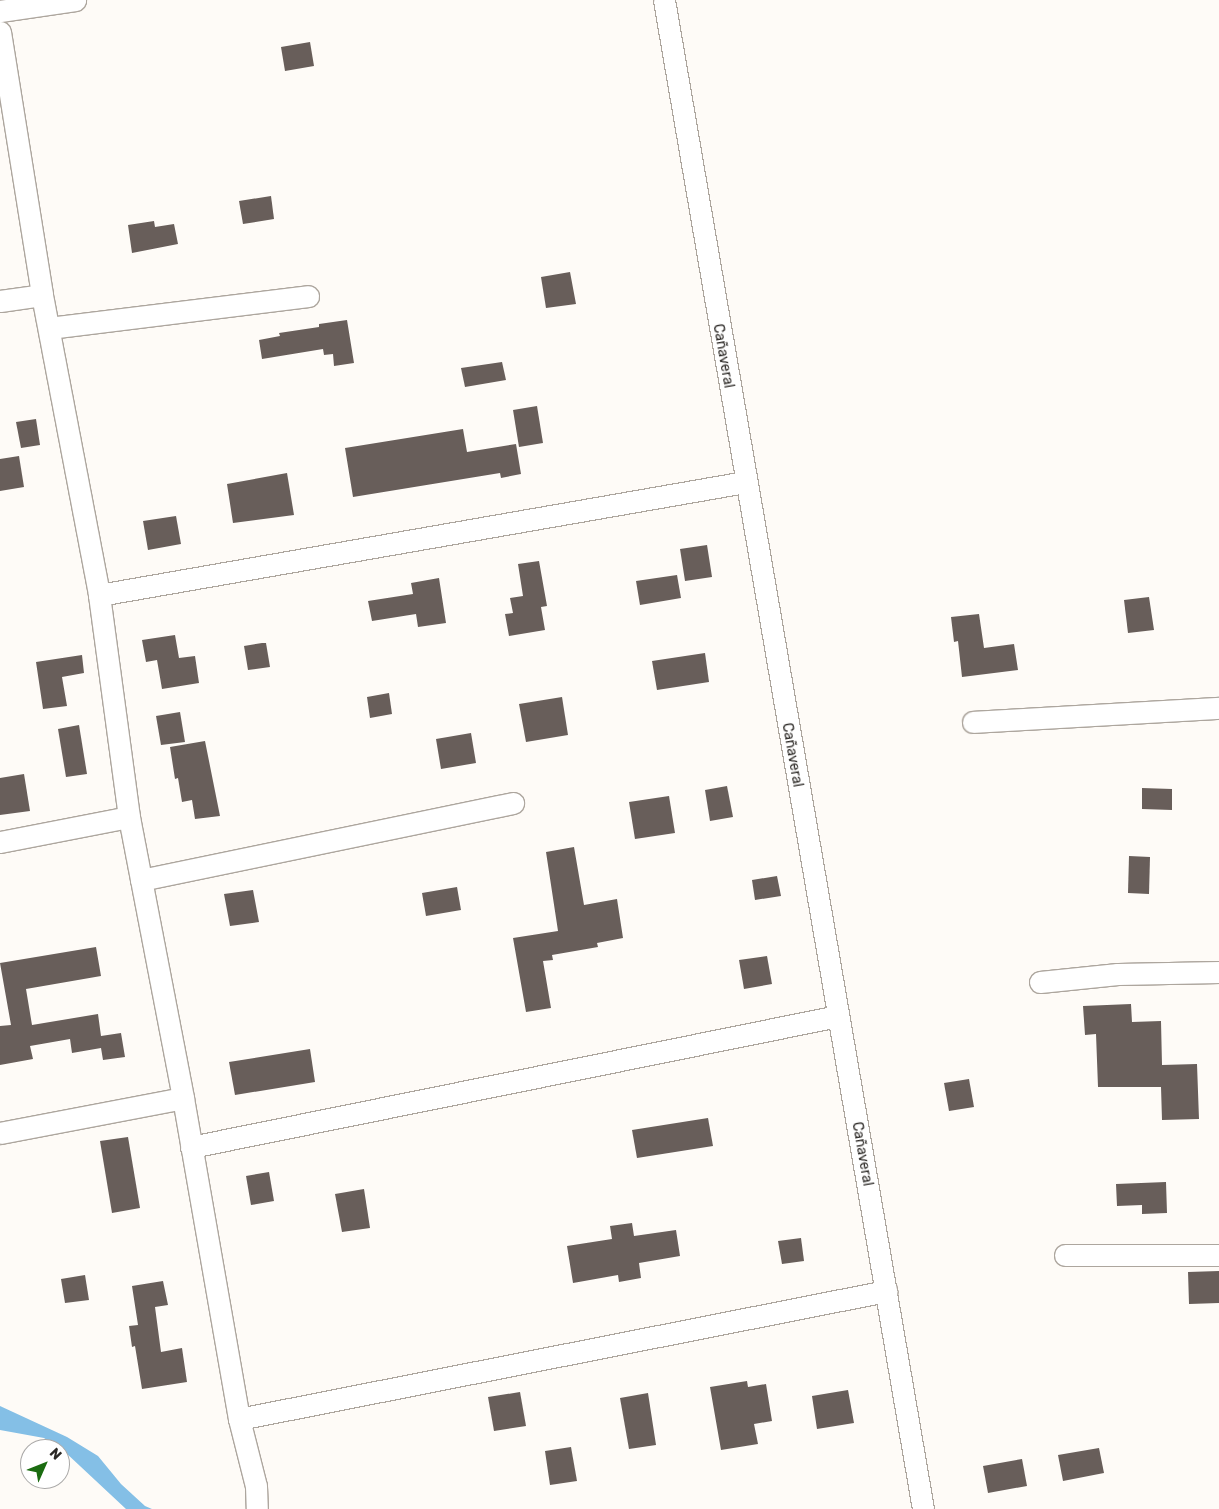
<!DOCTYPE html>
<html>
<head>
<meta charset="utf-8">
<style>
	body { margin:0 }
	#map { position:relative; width:1219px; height:1509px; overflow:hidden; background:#fefbf7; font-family:Rubik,sans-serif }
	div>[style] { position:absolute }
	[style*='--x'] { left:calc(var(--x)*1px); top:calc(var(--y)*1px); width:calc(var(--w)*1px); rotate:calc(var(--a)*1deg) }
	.water>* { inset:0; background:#84bfe6 }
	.building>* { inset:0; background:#685e5a }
	.roads { filter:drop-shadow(1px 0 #ada69e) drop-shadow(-1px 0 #ada69e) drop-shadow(0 1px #ada69e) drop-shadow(0 -1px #ada69e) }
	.minor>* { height:21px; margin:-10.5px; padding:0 10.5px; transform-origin:10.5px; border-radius:10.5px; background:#fff }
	span { translate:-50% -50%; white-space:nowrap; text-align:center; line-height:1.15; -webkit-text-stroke:5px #fff; paint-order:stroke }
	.street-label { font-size:14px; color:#2b2825 }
	.north { position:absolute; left:20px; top:1439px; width:50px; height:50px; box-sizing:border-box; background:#fff; border:1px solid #aaa9a8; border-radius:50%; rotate:46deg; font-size:14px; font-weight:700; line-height:20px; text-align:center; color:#2b2825 }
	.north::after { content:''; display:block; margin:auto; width:18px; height:22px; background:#1b6c11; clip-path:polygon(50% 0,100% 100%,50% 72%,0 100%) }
</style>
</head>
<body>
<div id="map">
	<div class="water">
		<i style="clip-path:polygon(0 1406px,67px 1437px,98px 1456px,121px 1484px,145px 1506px,152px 1509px,126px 1509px,65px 1452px,44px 1438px,0 1430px)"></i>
	</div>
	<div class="building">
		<i style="clip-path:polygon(310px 42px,314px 66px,285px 71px,281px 47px)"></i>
		<i style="clip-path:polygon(271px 196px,274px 219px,243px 224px,239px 201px)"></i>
		<i style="clip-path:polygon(154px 221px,155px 227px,174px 224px,178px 244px,132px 253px,128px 225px)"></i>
		<i style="clip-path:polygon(570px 272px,576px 304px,546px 308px,541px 277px)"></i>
		<i style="clip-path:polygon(347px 320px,354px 363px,334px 366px,333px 354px,324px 355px,323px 349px,262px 359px,259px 340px,280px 336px,279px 333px,319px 327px,319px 324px)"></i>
		<i style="clip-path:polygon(502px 362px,506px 380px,465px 387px,461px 368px)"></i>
		<i style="clip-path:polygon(537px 406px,543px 443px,519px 447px,513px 410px)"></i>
		<i style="clip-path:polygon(36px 419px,40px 445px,21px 448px,16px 422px)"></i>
		<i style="clip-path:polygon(463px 429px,467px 452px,516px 444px,521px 474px,501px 478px,500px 473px,353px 497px,345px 448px)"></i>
		<i style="clip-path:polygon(19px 456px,24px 487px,0 491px,0 459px)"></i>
		<i style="clip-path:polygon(287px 473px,294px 515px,233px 523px,227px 484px)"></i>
		<i style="clip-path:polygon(176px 516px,181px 544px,148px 550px,143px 521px)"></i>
		<i style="clip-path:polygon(707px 545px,712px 577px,685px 581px,680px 549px)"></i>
		<i style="clip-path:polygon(539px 561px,547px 606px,541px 607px,545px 630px,509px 636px,505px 614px,513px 613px,510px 598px,523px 596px,518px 564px)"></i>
		<i style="clip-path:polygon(677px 575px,681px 598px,640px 605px,636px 581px)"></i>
		<i style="clip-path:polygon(439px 578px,446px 623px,418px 627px,416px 614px,372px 621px,368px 601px,413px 594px,411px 583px)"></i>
		<i style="clip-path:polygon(1149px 597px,1154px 630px,1128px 633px,1124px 600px)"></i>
		<i style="clip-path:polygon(979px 614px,984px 648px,1014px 644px,1018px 670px,962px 677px,958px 641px,954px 642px,951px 617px)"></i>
		<i style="clip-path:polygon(175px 635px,179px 658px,195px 656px,199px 683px,162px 689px,157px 660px,146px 662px,142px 640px)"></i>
		<i style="clip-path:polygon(262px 643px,266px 643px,270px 667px,248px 670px,244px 646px)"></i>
		<i style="clip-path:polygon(705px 653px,709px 682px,657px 690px,652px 661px)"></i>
		<i style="clip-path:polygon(82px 655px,84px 673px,62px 677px,67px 706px,43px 709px,36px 662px)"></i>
		<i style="clip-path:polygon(389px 693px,392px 714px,370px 718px,367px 697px)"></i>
		<i style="clip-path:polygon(562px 697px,568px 735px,526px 742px,519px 704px)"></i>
		<i style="clip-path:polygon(180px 712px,185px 742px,161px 745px,156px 716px)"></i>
		<i style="clip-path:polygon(79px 725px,87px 774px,66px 777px,58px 729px)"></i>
		<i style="clip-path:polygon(471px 733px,476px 763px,441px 769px,436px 739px)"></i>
		<i style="clip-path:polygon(205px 741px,220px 816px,195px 819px,192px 800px,182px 802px,178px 778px,175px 779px,170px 747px)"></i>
		<i style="clip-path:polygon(24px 774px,30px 811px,0 815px,0 778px)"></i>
		<i style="clip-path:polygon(727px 786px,733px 817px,710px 821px,705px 790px)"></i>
		<i style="clip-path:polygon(1142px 788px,1172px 789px,1172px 810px,1142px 809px)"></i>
		<i style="clip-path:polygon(669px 796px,675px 833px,635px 839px,629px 802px)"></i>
		<i style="clip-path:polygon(574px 847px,584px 905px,617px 899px,623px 938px,597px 943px,598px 947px,552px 955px,553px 960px,543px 961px,551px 1008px,526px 1012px,513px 938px,558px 931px,546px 852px)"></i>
		<i style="clip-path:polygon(1129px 856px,1150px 857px,1149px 894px,1128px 893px)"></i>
		<i style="clip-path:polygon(777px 876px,781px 896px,755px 900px,752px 880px)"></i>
		<i style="clip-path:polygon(457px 887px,461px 910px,426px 916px,422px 893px)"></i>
		<i style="clip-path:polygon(253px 890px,259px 922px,230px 926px,224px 894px)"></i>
		<i style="clip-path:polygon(96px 947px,101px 976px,26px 989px,32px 1025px,98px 1014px,101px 1036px,121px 1033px,125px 1057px,103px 1060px,101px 1048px,72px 1053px,70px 1039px,30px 1046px,33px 1059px,0 1065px,0 1026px,11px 1025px,0 963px)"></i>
		<i style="clip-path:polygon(767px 956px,772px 984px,744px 989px,739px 960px)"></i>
		<i style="clip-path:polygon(1131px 1004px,1132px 1022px,1161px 1021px,1162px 1065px,1197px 1064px,1199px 1119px,1162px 1120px,1161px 1087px,1098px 1087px,1096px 1034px,1085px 1035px,1083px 1006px)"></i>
		<i style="clip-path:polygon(310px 1049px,315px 1082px,235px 1095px,229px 1062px)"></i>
		<i style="clip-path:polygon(969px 1079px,974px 1107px,949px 1111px,944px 1083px)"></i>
		<i style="clip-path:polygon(708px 1118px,713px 1146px,637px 1158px,632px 1130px)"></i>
		<i style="clip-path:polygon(128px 1137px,140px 1208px,112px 1213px,100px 1141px)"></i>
		<i style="clip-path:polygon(269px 1172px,274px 1201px,251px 1205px,246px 1176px)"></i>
		<i style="clip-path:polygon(1166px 1182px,1167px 1213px,1142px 1214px,1142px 1205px,1117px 1206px,1116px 1184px)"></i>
		<i style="clip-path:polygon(364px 1189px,370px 1228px,342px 1232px,335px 1194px)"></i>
		<i style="clip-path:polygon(632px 1223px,634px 1236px,676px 1230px,680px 1256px,639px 1263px,641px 1278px,619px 1282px,618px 1275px,573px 1283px,567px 1246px,612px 1239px,610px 1226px)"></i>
		<i style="clip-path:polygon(801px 1238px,804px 1261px,782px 1264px,778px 1241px)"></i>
		<i style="clip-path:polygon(1219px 1271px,1219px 1303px,1189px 1304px,1188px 1272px)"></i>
		<i style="clip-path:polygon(85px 1275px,89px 1300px,65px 1303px,61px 1279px)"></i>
		<i style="clip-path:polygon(163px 1281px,168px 1305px,155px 1307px,161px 1352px,182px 1348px,187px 1382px,142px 1389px,135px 1346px,132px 1347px,129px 1326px,138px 1325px,132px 1286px)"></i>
		<i style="clip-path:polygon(747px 1381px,748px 1387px,766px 1384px,772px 1421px,754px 1424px,758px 1444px,721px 1450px,710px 1387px)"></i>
		<i style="clip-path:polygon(848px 1390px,854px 1423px,817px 1429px,812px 1396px)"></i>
		<i style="clip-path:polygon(520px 1392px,526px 1426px,494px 1431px,488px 1397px)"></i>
		<i style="clip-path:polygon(648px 1393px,656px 1445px,629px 1449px,620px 1398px)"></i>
		<i style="clip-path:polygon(571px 1447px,577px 1481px,550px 1485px,545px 1451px)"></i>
		<i style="clip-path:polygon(1099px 1448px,1104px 1473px,1063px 1481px,1058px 1455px)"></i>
		<i style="clip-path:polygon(1022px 1459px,1027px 1486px,988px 1493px,983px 1466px)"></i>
	</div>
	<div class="roads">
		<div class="minor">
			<i style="--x:664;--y:0;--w:1531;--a:80.26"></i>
			<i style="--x:0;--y:11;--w:76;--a:-8.3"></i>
			<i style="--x:0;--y:32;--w:266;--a:80.9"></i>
			<i style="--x:42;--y:295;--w:305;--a:79.2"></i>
			<i style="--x:99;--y:595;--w:224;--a:82.3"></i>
			<i style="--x:129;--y:817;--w:286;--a:79.1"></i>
			<i style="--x:183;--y:1098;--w:326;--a:80.1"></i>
			<i style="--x:239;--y:1419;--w:69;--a:75.8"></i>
			<i style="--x:256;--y:1486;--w:23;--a:88"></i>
			<i style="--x:0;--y:301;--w:42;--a:-8.1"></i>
			<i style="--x:49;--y:328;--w:261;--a:-7"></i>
			<i style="--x:99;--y:595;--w:656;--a:-9.92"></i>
			<i style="--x:973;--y:722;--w:246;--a:-3.3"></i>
			<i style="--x:0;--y:842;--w:131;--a:-11"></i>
			<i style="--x:141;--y:880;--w:380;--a:-11.7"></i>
			<i style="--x:1040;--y:982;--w:78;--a:-5.9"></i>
			<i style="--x:1118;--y:974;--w:101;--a:-1.1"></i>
			<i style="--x:0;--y:1133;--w:186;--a:-10.8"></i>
			<i style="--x:191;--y:1147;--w:660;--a:-11.45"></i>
			<i style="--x:1065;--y:1255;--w:154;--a:0"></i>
			<i style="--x:239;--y:1419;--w:660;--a:-11.19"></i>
		</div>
	</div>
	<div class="street-label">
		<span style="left:723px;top:356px;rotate:80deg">Cañaveral</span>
		<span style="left:792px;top:755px;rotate:80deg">Cañaveral</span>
		<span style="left:862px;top:1154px;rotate:80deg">Cañaveral</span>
	</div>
	<div class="north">N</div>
</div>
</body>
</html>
